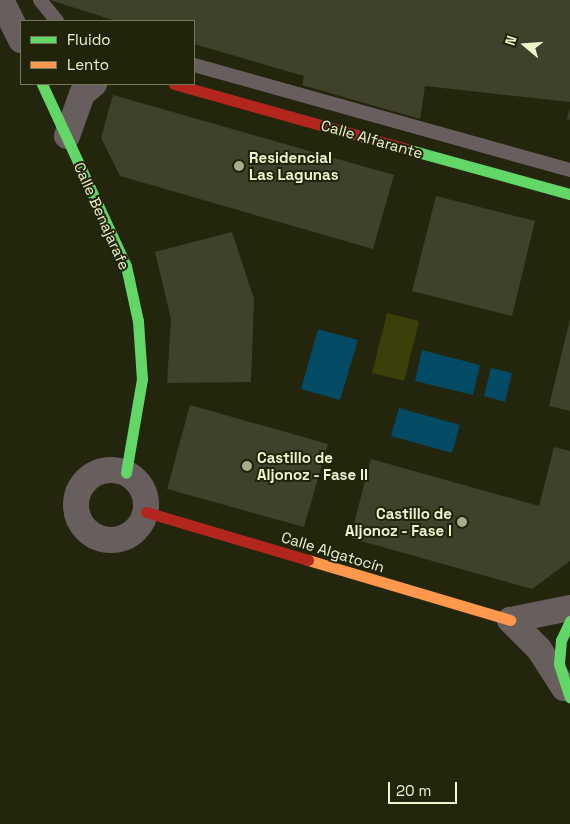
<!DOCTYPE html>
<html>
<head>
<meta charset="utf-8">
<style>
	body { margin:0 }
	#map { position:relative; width:570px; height:824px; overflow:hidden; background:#23250d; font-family:"Space Grotesk",sans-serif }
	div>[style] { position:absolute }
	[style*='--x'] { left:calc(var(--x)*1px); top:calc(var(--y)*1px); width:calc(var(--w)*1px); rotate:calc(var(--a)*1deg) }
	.green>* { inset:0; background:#3b400a }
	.water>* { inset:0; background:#034a65 }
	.building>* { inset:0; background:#3f412a }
	.lane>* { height:14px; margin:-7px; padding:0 7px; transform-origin:7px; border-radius:7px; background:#685e5e }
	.street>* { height:26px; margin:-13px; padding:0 13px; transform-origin:13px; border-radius:13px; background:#685e5e }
	.street>.ring { margin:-13px; padding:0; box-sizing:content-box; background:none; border:26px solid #685e5e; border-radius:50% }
	.fast>* { height:11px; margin:-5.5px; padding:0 5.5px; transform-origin:5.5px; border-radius:5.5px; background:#63d668 }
	.slow>* { height:11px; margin:-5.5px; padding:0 5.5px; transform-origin:5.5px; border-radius:5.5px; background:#ff974d }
	.jam>* { height:11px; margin:-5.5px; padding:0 5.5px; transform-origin:5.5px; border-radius:5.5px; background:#b3261e }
	.dots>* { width:14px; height:14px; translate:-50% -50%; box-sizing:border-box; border:2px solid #21240b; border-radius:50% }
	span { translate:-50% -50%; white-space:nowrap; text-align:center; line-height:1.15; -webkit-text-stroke:4px #21240b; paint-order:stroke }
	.street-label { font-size:15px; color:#eef5cd }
	.poi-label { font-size:15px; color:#eef5cd; font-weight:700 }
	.left { translate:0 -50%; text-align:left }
	.right { translate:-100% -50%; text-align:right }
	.legend { position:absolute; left:20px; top:20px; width:175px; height:65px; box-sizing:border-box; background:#21240b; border:1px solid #737859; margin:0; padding:6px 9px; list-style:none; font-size:15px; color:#eef5cd }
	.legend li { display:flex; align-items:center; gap:10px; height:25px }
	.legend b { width:25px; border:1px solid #737859 }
	.north { position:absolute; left:500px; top:20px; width:50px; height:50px; -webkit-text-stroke:4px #21240b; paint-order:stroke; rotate:288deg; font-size:14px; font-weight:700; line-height:20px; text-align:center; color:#eef5cd }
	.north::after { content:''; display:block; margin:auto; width:18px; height:22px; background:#eef5cd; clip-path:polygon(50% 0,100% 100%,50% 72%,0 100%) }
	.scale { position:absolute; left:388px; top:782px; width:69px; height:22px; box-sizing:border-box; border:2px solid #eef5cd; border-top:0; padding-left:6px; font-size:15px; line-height:18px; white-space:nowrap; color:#eef5cd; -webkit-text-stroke:4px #21240b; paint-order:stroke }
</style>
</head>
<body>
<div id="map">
	<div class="green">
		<i style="clip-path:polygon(387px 313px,419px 321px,404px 381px,372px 373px)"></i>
	</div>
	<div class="water">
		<i style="clip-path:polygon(318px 329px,358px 340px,340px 400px,301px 389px)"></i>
		<i style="clip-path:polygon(422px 350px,480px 365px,473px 395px,415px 381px)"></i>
		<i style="clip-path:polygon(491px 368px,512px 373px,505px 402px,484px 396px)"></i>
		<i style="clip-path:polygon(399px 408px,460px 425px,452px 453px,391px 436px)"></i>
	</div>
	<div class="building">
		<i style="clip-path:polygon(50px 0,570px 0,570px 102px,425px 86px,420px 119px,302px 85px,304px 76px,194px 44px,194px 21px,116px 21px)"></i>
		<i style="clip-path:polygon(113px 95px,394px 175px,373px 249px,120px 176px,101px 138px)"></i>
		<i style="clip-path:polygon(570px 107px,570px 120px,567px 119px)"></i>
		<i style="clip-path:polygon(436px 196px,535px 221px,512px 316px,412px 291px)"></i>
		<i style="clip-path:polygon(232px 232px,254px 299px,251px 382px,167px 383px,171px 319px,155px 252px)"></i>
		<i style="clip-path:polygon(570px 319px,570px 411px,549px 406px)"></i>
		<i style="clip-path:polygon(190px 405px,328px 444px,304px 527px,167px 489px)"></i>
		<i style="clip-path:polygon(554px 447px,570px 451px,570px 561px,532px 589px,350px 538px,371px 459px,539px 506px)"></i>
	</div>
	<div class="lane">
		<i style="--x:40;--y:0;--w:27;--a:51"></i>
		<i style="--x:194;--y:65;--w:390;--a:15.6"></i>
	</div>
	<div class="street">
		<i style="--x:1;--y:0;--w:45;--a:63.4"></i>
		<i style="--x:67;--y:136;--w:45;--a:-70.3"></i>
		<i style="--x:82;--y:94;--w:16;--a:-40"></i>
		<i class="ring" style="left:76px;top:470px;width:44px;height:44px"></i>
		<i style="--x:564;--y:688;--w:46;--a:-122.7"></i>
		<i style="--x:539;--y:649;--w:41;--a:-135"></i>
		<i style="--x:510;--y:620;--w:61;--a:-11.3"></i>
	</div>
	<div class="fast">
		<i style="--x:42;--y:84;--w:200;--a:65.2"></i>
		<i style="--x:126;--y:266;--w:56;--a:77.7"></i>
		<i style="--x:138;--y:321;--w:58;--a:86.1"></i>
		<i style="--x:142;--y:379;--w:95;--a:99.7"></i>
		<i style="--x:410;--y:150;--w:166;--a:15.4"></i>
		<i style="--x:570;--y:621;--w:21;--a:115"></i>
		<i style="--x:561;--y:640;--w:24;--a:95"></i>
		<i style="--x:559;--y:664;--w:35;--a:72"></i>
	</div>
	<div class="slow">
		<i style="--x:308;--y:560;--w:211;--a:16.5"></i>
	</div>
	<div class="jam">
		<i style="--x:174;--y:84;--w:245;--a:15.6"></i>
		<i style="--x:146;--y:512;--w:169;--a:16.5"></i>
	</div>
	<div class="dots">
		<i style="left:239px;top:166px;background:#a7ac8a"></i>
		<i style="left:247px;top:466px;background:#a7ac8a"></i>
		<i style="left:462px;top:522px;background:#a7ac8a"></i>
	</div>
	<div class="street-label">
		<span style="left:372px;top:139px;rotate:16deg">Calle Alfarante</span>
		<span style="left:102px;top:216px;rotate:66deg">Calle Benajarafe</span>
		<span style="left:333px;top:552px;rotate:17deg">Calle Algatocín</span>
	</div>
	<div class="poi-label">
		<span class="left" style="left:249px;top:166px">Residencial<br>Las Lagunas</span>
		<span class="left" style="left:257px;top:466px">Castillo de<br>Aljonoz - Fase II</span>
		<span class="right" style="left:452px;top:522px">Castillo de<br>Aljonoz - Fase I</span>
	</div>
	<ul class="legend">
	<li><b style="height:6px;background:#63d668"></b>Fluido</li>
	<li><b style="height:6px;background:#ff974d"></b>Lento</li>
	</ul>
	<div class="north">N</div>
	<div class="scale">20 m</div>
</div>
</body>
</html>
